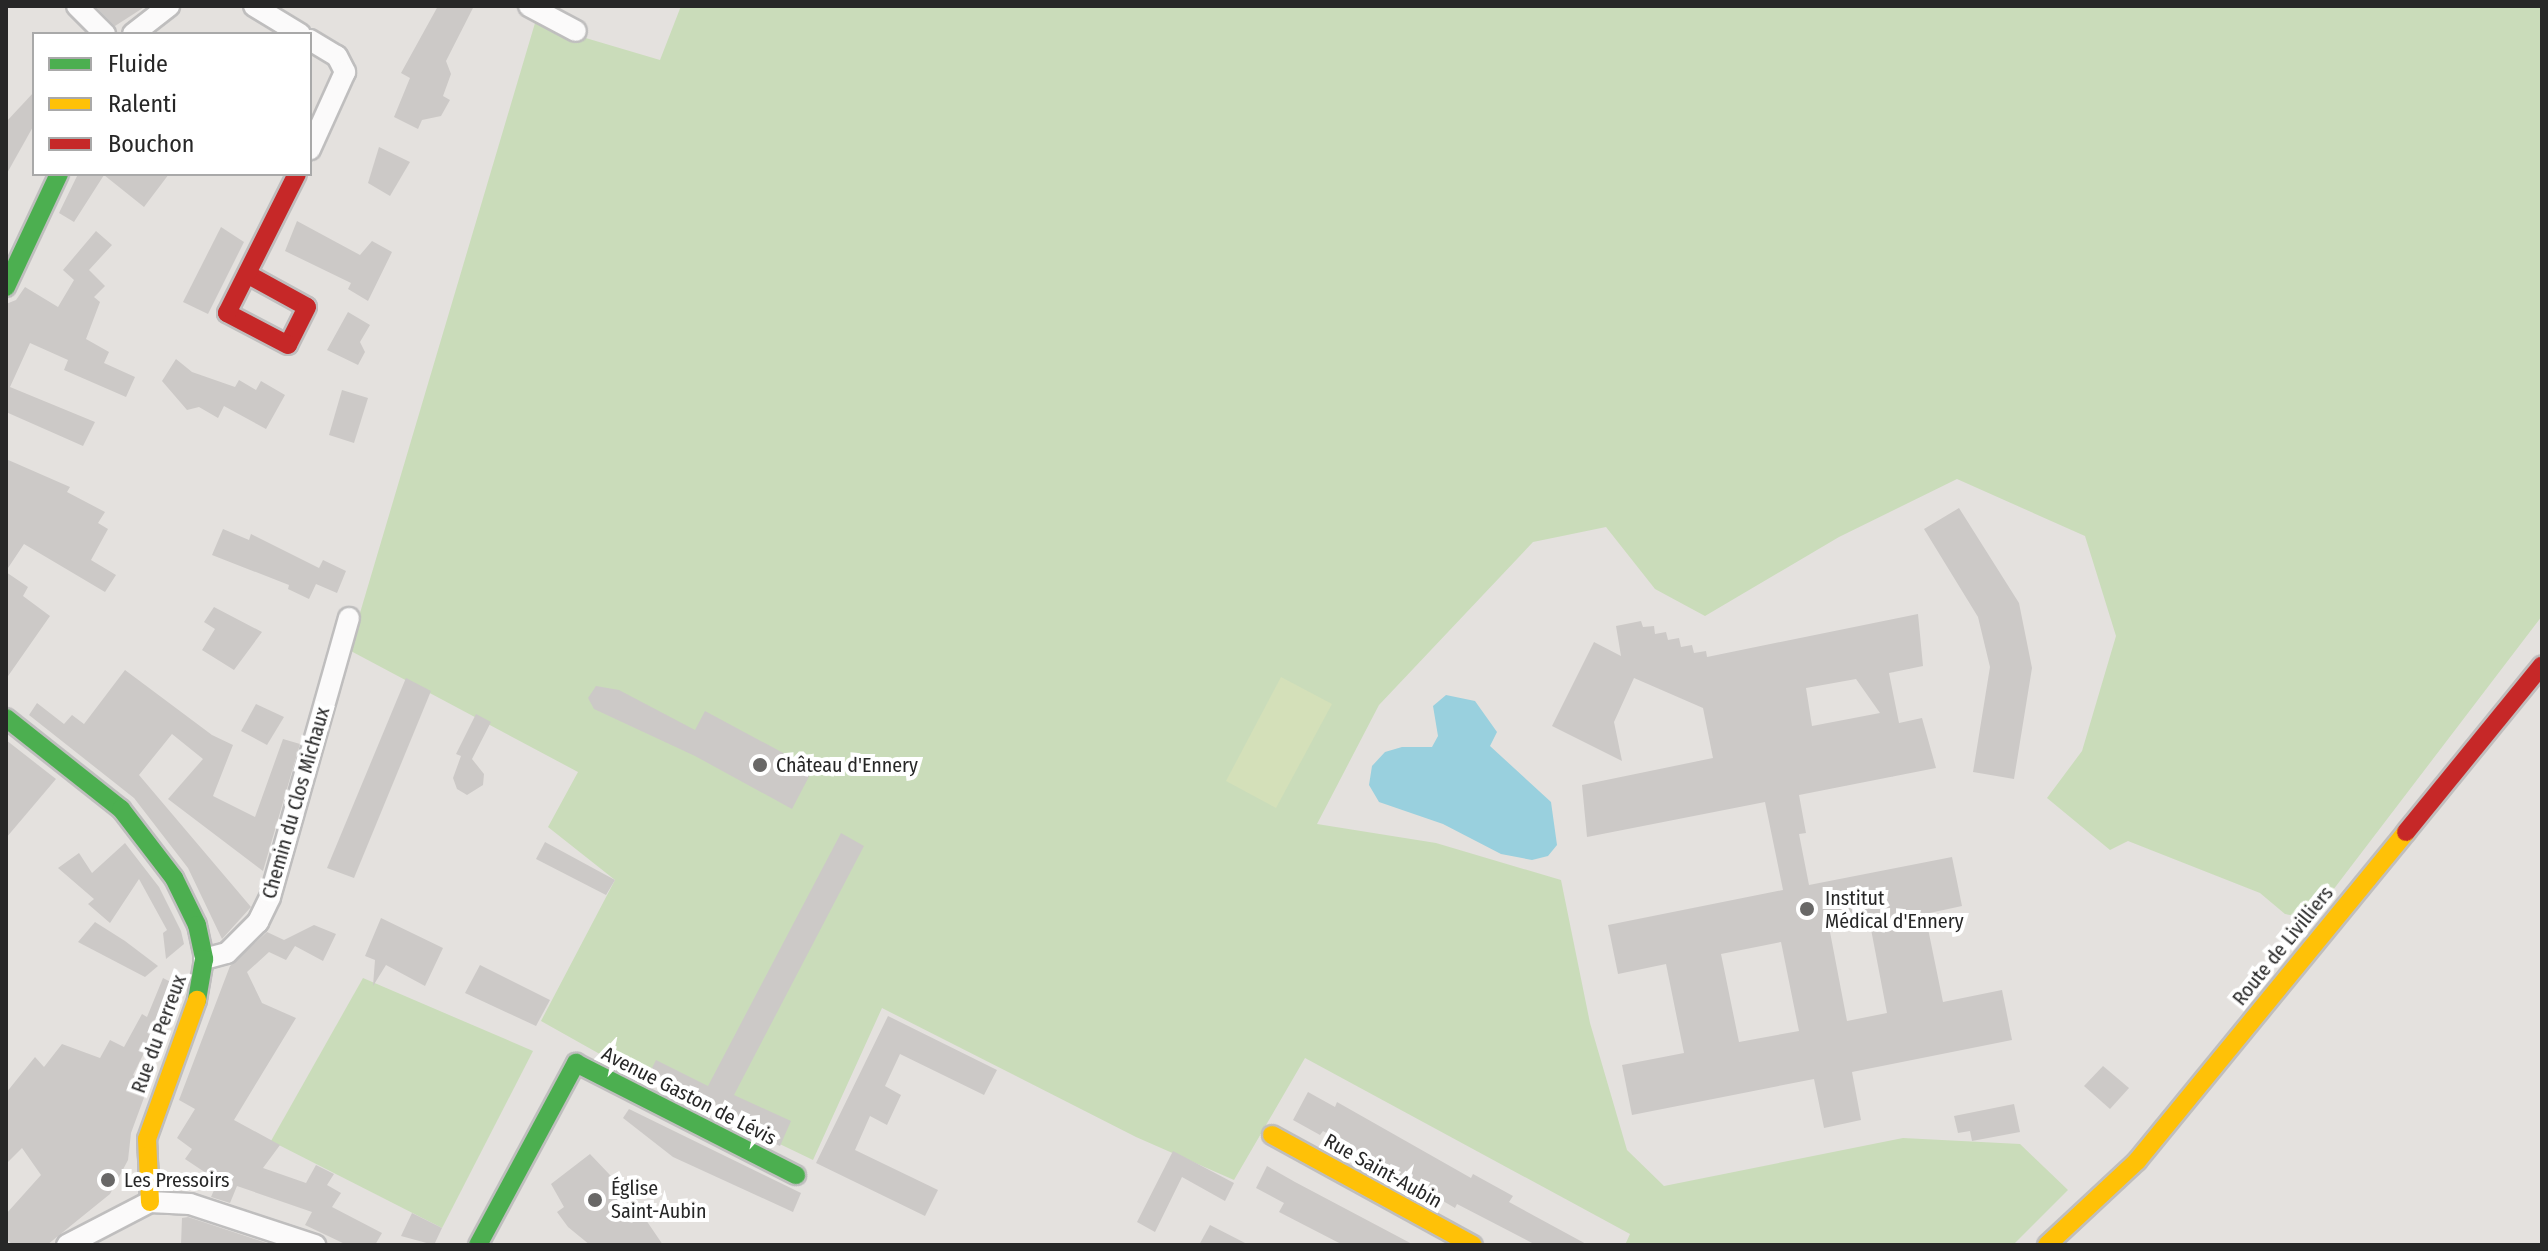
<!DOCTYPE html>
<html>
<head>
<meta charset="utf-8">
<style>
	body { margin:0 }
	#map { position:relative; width:2548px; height:1251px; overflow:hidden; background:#e4e1de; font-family:"Fira Sans Condensed",sans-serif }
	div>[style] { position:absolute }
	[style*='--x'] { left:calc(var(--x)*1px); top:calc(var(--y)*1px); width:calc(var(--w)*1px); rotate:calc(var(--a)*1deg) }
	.green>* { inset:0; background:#cadcba }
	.pitch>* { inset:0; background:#d4e0b9 }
	.water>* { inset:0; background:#99d0de }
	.building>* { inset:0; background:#ccc9c7 }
	.roads { filter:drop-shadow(2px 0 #bfbebe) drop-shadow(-2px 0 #bfbebe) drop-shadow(0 2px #bfbebe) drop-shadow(0 -2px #bfbebe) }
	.street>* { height:20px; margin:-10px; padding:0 10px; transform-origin:10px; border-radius:10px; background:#fbfafa }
	.fast>* { height:18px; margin:-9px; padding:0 9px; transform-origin:9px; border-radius:9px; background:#4caf50 }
	.slow>* { height:18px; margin:-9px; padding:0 9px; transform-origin:9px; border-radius:9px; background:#ffc107 }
	.jam>* { height:18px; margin:-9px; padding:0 9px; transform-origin:9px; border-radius:9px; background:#c62828 }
	.dots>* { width:22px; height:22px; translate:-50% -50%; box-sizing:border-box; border:4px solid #fff; border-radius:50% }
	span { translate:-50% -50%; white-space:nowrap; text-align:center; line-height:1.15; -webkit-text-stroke:8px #fff; paint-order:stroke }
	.poi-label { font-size:20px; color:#272727 }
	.left { translate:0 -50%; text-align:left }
	.street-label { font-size:20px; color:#272727 }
	.frame { position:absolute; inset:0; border:8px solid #272727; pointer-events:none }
	.legend { position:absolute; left:32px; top:32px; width:280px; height:144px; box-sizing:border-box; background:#fff; border:2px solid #a9a9a9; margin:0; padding:10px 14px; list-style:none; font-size:24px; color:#272727 }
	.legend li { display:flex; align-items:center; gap:16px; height:40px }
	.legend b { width:40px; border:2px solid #a9a9a9 }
</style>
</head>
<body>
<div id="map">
	<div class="green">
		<i style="clip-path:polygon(681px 6px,2542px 6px,2542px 616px,2317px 911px,2300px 917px,2285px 914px,2260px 893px,2128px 841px,2110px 850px,2047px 798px,2082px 751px,2116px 636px,2085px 536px,1957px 479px,1839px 537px,1705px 616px,1655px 589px,1606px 527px,1533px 542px,1379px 705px,1317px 824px,1436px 843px,1561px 880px,1590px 1023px,1627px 1150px,1664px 1186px,1903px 1138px,2020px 1144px,2068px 1190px,2013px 1245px,1625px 1245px,1630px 1234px,1305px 1058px,1234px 1180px,1136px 1137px,882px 1008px,813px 1160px,646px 1080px,541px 1021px,615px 880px,548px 827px,578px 772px,349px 650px,535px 23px,660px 60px)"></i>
		<i style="clip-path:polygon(363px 978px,533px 1051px,442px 1228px,271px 1141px)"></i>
	</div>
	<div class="pitch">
		<i style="clip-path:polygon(1281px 677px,1332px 704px,1276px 808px,1226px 781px)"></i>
	</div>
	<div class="water">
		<i style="clip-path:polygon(1446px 695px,1475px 701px,1497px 732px,1490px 746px,1551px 802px,1557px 845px,1548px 856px,1532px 860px,1501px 854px,1443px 824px,1379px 802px,1369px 785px,1372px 766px,1385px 752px,1402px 747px,1432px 747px,1438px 736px,1433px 706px)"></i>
	</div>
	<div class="building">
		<i style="clip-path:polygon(95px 6px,146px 6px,115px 26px)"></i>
		<i style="clip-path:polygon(438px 6px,474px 6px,446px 61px,451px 74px,443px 96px,450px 100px,441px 116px,422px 120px,418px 129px,394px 117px,410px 78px,401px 73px)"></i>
		<i style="clip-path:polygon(34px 92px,34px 125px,6px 175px,6px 122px)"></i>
		<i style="clip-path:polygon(379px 147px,410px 162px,390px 196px,368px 183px)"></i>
		<i style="clip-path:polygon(78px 174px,169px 174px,144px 207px,104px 175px,74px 222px,59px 213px)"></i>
		<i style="clip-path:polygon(297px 221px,360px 255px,372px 241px,392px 252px,368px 301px,348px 289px,351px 283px,285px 251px)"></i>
		<i style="clip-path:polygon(221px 227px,244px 242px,208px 314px,183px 302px)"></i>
		<i style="clip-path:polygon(96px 231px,112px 245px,89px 270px,105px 286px,94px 297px,100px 302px,86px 339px,109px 352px,104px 363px,135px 377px,126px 397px,64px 370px,68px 360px,30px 343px,10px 387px,95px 422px,83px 446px,6px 412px,6px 304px,16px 300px,25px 287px,58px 307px,74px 280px,63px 270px)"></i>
		<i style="clip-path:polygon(348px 312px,370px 325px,360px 342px,365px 352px,358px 365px,327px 350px)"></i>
		<i style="clip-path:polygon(176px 359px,192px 372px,235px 387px,239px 380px,256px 390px,261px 381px,285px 395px,266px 429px,224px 406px,218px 418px,199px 407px,187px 410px,162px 381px)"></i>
		<i style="clip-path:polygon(342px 390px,368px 398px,354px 443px,329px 435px)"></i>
		<i style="clip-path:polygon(6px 459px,70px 487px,67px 492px,105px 512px,98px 523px,108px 529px,91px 560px,116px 575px,105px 592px,24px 544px,6px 571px)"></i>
		<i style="clip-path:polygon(1959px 508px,2019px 603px,2032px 668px,2014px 779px,1973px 772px,1990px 667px,1978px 617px,1924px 529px)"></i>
		<i style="clip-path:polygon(223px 529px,249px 540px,251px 534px,319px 568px,323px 560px,346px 571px,337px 593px,316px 584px,309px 599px,288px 589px,289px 585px,212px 555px)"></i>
		<i style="clip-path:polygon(6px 572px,28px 587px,23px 596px,50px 616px,6px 679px)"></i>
		<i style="clip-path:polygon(214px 607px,262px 632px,234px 670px,202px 650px,215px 629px,204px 622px)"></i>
		<i style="clip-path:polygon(evenodd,1918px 614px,1923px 666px,1889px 673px,1899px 723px,1922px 718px,1936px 768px,1799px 795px,1806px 833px,1799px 834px,1809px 885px,1952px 857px,1962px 906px,1925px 914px,1943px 1002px,2002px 990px,2012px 1040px,1852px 1072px,1861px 1120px,1824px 1128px,1814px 1079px,1632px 1115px,1622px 1065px,1684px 1053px,1666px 964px,1618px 974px,1608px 925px,1783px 890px,1765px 802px,1587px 837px,1582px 785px,1713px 758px,1703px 708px,1634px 678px,1614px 722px,1622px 761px,1552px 726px,1594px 642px,1621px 656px,1616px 626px,1641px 621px,1643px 627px,1654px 626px,1655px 634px,1666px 632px,1668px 640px,1679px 638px,1681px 647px,1692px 645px,1694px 653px,1706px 651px,1707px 657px,1918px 614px,1856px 679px,1880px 713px,1812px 726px,1806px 688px,1856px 679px,1918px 614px,1870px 924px,1887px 1013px,1847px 1021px,1830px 932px,1870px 924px,1918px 614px,1781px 942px,1799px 1031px,1739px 1042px,1721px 954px,1781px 942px)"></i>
		<i style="clip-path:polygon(125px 670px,212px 735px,233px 745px,213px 796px,255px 817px,283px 739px,300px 744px,263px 871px,168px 799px,203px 759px,172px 734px,139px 775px,251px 907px,222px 939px,188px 868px,134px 798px,29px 715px,37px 703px,64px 724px,72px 715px,84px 724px)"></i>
		<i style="clip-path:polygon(406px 678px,431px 691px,354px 878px,327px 868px)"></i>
		<i style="clip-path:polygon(596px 686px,619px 690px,695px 730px,705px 711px,813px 769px,792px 809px,695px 756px,594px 709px,588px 698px)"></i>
		<i style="clip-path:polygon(256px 704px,284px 717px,267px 745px,241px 731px)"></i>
		<i style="clip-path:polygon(476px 714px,491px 722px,472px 759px,484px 774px,483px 785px,467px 795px,457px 789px,453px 778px,461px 756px,456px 754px)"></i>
		<i style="clip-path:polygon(6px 740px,56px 779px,6px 838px)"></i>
		<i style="clip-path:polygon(841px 833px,864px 846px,734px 1095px,791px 1121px,780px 1146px,646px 1080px,656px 1060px,708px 1086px)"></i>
		<i style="clip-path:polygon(545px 842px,615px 880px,606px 895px,536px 859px)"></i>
		<i style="clip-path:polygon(125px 843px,159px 887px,181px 931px,184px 944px,166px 959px,163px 933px,167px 930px,139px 879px,110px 923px,88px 904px,94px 899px,58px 868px,79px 853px,92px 873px)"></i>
		<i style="clip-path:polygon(381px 918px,443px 948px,425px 986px,386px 965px,373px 986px,375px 960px,365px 956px)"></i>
		<i style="clip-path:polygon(95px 922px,125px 941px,158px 966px,145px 977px,78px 942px)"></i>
		<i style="clip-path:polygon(314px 925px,336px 934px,323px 961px,295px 946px,286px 960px,269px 952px,247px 972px,262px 1003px,296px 1018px,234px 1120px,280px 1145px,263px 1168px,306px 1183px,316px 1165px,334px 1174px,327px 1185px,341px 1193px,332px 1207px,382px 1233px,375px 1245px,347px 1245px,305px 1225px,312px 1212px,237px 1186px,230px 1203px,211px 1197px,218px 1181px,185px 1159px,192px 1149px,177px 1138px,195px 1109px,179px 1100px,230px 966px,267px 932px,284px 940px)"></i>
		<i style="clip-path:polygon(480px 965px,550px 1000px,536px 1026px,465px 993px)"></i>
		<i style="clip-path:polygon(163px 978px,184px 989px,161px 1050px,149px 1043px,133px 1075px,149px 1084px,131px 1133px,128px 1160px,110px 1194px,47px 1245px,13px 1245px,6px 1239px,6px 1214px,41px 1175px,22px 1148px,6px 1164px,6px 1093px,35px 1057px,44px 1067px,62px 1044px,100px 1058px,110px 1040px,124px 1047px,142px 1014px,147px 1017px)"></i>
		<i style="clip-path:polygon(888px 1016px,997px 1070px,984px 1095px,900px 1054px,885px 1086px,901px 1095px,887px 1125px,870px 1116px,855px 1150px,938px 1190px,925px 1216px,816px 1163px)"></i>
		<i style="clip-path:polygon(2103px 1066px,2129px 1088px,2110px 1109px,2084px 1086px)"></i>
		<i style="clip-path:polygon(1308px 1092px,1335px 1107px,1337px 1102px,1471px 1178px,1473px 1174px,1513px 1196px,1509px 1202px,1588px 1245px,1536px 1245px,1457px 1204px,1455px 1208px,1323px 1131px,1320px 1135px,1293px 1120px)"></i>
		<i style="clip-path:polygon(2014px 1104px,2020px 1132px,1972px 1141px,1970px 1131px,1958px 1133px,1954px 1116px)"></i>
		<i style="clip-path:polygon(629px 1109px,801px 1193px,793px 1212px,673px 1157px,623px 1118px)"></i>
		<i style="clip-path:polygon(1173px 1151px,1234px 1183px,1225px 1201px,1182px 1177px,1155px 1232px,1137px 1222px)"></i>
		<i style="clip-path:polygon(590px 1154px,629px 1195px,663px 1245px,590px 1245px,568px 1227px,557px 1212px,564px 1207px,551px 1184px)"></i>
		<i style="clip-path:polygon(1267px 1166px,1295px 1182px,1414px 1245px,1343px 1245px,1279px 1212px,1284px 1203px,1256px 1188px)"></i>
		<i style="clip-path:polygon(412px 1213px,442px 1228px,434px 1245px,401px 1236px)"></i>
		<i style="clip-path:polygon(188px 1217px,273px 1245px,181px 1245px,182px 1218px)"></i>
		<i style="clip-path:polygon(1210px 1225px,1249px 1245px,1199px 1245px)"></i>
	</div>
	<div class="roads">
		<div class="street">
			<i style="--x:77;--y:6;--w:40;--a:45"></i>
			<i style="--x:254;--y:6;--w:54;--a:31.3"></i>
			<i style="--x:529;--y:6;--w:53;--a:28"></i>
			<i style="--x:133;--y:34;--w:46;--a:-37.9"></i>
			<i style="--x:310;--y:40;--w:31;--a:31"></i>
			<i style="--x:337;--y:56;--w:18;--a:63"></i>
			<i style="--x:345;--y:72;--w:85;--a:114.4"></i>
			<i style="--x:204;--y:959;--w:24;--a:-15"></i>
			<i style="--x:227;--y:953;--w:44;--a:-45"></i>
			<i style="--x:258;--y:922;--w:28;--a:-64"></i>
			<i style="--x:270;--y:897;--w:290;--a:-74.2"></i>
			<i style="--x:67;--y:1245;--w:93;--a:-27.4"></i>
			<i style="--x:150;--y:1202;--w:40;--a:2.9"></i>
			<i style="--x:190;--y:1204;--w:132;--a:18.2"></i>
		</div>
		<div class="fast">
			<i style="--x:6;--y:287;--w:125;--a:-64.9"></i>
			<i style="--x:6;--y:718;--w:147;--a:38.4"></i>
			<i style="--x:121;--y:809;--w:87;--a:52.5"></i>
			<i style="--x:174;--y:878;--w:52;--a:63.9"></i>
			<i style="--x:197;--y:925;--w:35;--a:78"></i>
			<i style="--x:204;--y:959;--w:42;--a:99.7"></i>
			<i style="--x:478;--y:1245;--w:207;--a:-61.7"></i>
			<i style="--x:576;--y:1063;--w:247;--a:27"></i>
		</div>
		<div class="slow">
			<i style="--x:1272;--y:1135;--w:229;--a:28.7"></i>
			<i style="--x:150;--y:1202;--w:63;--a:-92.7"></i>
			<i style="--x:147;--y:1139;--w:148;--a:-70.2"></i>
			<i style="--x:2047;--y:1245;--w:123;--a:-43"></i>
			<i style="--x:2137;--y:1161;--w:425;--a:-50.7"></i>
		</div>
		<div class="jam">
			<i style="--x:247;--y:274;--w:68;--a:28.8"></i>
			<i style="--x:307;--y:307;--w:42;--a:116.6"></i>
			<i style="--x:288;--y:345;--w:69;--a:-152.3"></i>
			<i style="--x:227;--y:313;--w:156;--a:-63.3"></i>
			<i style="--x:2406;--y:832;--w:215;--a:-50.8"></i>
		</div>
	</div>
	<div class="dots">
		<i style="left:760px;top:765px;background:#696867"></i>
		<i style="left:1807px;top:909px;background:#696867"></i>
		<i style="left:108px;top:1180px;background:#696867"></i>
		<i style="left:595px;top:1200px;background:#696867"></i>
	</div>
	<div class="poi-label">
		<span class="left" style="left:776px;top:765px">Château d'Ennery</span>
		<span class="left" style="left:1825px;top:910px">Institut<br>Médical d'Ennery</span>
		<span class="left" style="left:124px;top:1180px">Les Pressoirs</span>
		<span class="left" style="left:611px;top:1200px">Église<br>Saint-Aubin</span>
	</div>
	<div class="street-label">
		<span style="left:296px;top:803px;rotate:-74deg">Chemin du Clos Michaux</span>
		<span style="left:2283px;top:946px;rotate:-51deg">Route de Livilliers</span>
		<span style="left:159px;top:1034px;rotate:-70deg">Rue du Perreux</span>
		<span style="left:689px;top:1096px;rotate:27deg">Avenue Gaston de Lévis</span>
		<span style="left:1383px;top:1171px;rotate:29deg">Rue Saint-Aubin</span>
	</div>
	<div class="frame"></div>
	<ul class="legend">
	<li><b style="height:10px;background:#4caf50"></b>Fluide</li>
	<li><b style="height:10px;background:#ffc107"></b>Ralenti</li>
	<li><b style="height:10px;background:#c62828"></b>Bouchon</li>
	</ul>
</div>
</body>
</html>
